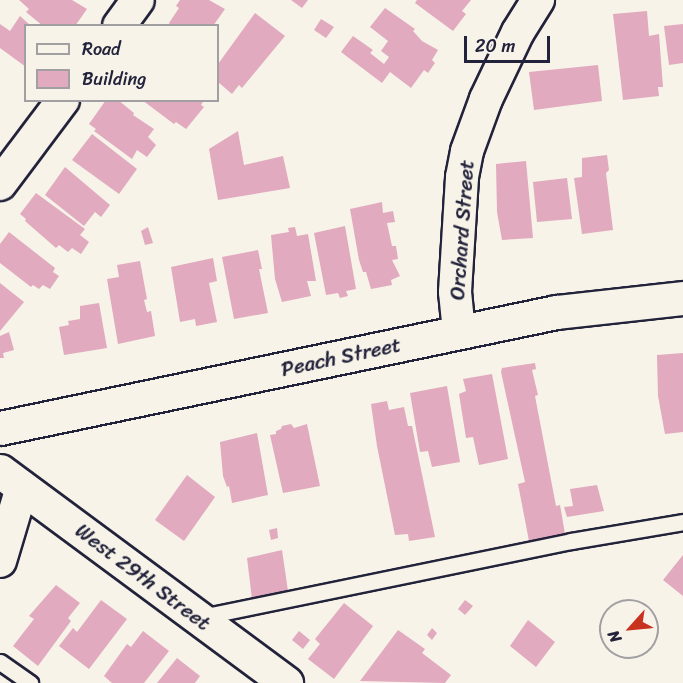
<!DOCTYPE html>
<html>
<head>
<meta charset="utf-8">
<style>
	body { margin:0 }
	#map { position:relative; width:683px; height:683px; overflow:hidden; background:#f7f3e8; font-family:Sriracha,sans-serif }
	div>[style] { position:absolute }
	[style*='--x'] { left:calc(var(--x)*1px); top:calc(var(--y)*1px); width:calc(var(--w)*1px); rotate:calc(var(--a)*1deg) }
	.building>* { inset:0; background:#e1aabf }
	.roads { filter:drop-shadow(2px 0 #22223b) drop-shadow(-2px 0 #22223b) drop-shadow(0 2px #22223b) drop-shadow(0 -2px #22223b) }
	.lane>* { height:15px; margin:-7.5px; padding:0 7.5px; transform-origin:7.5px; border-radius:7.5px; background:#f7f3e8 }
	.street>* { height:32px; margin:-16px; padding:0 16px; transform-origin:16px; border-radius:16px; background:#f7f3e8 }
	.secondary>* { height:33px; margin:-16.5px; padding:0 16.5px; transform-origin:16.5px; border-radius:16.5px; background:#f7f3e8 }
	.primary>* { height:33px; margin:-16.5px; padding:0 16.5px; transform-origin:16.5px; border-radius:16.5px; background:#f7f3e8 }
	span { translate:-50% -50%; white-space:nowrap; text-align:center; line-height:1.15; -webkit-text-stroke:4.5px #f7f3e8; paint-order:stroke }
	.street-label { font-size:21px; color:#22223b }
	.legend { position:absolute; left:24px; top:24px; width:195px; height:78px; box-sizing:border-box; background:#f7f3e8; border:2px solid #a29fa3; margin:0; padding:8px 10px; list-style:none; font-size:18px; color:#22223b }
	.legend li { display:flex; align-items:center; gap:12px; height:30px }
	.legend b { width:30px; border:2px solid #a29fa3 }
	.north { position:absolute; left:599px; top:599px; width:60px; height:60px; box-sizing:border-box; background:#f7f3e8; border:2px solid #a29fa3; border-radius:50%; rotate:243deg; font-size:16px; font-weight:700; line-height:24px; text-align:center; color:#22223b }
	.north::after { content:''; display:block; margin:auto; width:21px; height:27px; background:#c8321e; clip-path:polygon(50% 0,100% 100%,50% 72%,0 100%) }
	.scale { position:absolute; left:464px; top:36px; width:86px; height:27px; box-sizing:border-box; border:3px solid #22223b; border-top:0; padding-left:8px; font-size:18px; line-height:21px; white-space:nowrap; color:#22223b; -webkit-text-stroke:4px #f7f3e8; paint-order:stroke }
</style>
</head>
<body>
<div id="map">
	<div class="building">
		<i style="clip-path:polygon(19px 0,72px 0,87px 9px,75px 26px,43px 26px,26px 12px,29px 9px)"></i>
		<i style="clip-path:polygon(180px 0,209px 0,225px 9px,213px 26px,171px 26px,169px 23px,179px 8px,176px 6px)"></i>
		<i style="clip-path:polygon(291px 0,308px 0,302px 8px)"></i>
		<i style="clip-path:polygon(417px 0,471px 0,462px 11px,466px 14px,453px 31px,415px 3px)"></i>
		<i style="clip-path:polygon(385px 8px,415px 29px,413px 31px,422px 41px,438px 50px,432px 60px,435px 63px,428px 73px,424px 70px,411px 88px,390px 72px,382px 83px,341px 52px,353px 36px,373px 50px,370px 53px,384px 64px,389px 57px,381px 51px,388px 41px,370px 27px)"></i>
		<i style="clip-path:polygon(647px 11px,649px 36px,659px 34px,663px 87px,658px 87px,659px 96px,623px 100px,613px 14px)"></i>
		<i style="clip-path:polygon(255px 13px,285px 36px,242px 88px,239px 85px,232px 94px,218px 82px,218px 64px)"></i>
		<i style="clip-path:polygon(20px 16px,31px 26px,26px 26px,26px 67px,0 48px,0 24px,10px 31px)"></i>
		<i style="clip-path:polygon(321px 19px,334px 27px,326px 38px,314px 30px)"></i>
		<i style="clip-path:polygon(683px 24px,683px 63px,669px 65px,664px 26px)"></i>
		<i style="clip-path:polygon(598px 65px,602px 101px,534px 110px,529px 72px)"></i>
		<i style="clip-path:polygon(106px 100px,118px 100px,134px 113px,133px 115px,154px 129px,148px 137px,156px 145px,147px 157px,137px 150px,132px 159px,94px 131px,96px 129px,89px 124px)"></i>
		<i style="clip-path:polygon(142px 100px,204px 100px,201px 105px,204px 107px,186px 129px,176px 122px,174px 124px)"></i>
		<i style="clip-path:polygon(238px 131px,244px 165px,283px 156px,290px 188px,218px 200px,209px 149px)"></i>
		<i style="clip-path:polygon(92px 134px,137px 169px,119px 194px,72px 160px)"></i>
		<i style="clip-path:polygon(607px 155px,609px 170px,606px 173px,613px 230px,582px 234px,574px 178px,582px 177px,582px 158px)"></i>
		<i style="clip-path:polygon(526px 161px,533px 238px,502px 240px,497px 212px,496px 164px)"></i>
		<i style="clip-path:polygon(65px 167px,110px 205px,101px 217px,95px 212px,84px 226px,45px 195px)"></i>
		<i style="clip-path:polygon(567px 178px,572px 219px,537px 222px,533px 182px)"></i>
		<i style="clip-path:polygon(36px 193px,85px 229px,80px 235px,89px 242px,81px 254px,72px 248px,68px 252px,59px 245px,56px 248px,25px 221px,26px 219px,20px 214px)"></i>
		<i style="clip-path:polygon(382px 202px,383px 213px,393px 211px,395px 222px,387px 223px,392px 246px,396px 246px,398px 259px,392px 260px,400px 276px,391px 280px,392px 285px,371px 289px,366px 272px,363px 272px,359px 260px,350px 209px)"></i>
		<i style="clip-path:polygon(345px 226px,356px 289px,346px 291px,348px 296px,340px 298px,338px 293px,326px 295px,314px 233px)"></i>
		<i style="clip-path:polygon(148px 227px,153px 243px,145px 245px,141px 231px)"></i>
		<i style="clip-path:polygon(295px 227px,297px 236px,308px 234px,316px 281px,307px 281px,311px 296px,282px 302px,275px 279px,271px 235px,289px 232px,288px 228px)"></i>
		<i style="clip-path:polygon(9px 232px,55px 268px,53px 272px,59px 276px,50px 289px,43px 285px,39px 289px,33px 285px,31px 287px,0 263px,0 244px)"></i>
		<i style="clip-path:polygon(258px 250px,262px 269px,259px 269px,268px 313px,234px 319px,222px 257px)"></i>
		<i style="clip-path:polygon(213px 258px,217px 281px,209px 283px,217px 322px,196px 326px,195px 319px,180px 322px,171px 267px)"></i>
		<i style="clip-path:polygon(140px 261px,147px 299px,144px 300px,147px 312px,151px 311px,155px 336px,118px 344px,107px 279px,119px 277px,117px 265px)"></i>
		<i style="clip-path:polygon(0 283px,24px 302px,0 331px)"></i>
		<i style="clip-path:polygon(99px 303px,107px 348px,64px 355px,59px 327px,69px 325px,68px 321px,80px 319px,80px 306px)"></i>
		<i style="clip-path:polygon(9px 332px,14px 350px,3px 353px,4px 358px,0 358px,0 336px)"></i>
		<i style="clip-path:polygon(683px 353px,683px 432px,665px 434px,658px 396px,657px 355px)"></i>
		<i style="clip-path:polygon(535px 363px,536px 369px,532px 370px,538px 395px,535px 396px,556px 506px,560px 505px,565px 534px,529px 541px,518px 484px,525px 482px,501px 372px,502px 368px)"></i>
		<i style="clip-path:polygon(492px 374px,508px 459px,479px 465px,473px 437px,466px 438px,459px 394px,466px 391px,463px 379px)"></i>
		<i style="clip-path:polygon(447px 386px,460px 462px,432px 467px,428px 451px,420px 452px,410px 393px)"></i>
		<i style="clip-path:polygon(387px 401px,389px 410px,404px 407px,408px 426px,412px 426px,435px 537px,409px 541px,408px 534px,395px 535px,377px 446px,371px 404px)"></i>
		<i style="clip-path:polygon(291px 424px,294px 428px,307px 424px,320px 486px,283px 493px,270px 435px,276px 434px,276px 431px,281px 429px,282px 426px)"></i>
		<i style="clip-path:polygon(257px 433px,268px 495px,232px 503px,229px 486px,227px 487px,223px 476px,220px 442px)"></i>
		<i style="clip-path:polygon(187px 475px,215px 497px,184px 541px,155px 520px)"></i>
		<i style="clip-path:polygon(597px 485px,604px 511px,567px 517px,564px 507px,573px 506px,570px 489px)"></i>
		<i style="clip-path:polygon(277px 528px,278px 538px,271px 540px,269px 530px)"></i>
		<i style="clip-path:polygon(282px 550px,288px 591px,252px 599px,247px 558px)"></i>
		<i style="clip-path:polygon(683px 555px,683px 596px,663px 580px)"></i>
		<i style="clip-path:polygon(56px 585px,80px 603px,68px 618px,71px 621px,38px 666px,13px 646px,34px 619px,29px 616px)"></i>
		<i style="clip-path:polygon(101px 600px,127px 619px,89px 669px,59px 646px,73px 628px,77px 632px)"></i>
		<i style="clip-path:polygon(465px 600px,473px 606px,465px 615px,458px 609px)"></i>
		<i style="clip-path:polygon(344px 603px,373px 626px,334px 679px,308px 659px,320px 644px,315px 639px)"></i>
		<i style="clip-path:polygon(528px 620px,555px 642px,536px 667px,510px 646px)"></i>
		<i style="clip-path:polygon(432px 628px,437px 633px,432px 640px,427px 635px)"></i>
		<i style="clip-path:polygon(398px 630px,425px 649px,422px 653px,451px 675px,445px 683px,360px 681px)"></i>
		<i style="clip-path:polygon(143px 631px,169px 651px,144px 683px,112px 683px,104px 676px,127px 644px,131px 647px)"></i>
		<i style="clip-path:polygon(299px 631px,310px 640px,303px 649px,292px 640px)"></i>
		<i style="clip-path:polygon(177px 658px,200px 676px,195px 683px,157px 683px)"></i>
	</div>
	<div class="roads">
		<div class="lane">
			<i style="--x:201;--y:617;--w:378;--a:-11.6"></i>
			<i style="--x:571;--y:541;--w:114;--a:-9.6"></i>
			<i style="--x:0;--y:662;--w:37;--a:35"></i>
		</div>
		<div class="street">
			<i style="--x:119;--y:26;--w:32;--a:-54"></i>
			<i style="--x:0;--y:184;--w:105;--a:-53.1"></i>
			<i style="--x:459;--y:332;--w:40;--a:-95.7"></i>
			<i style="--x:455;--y:292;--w:115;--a:-86.5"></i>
			<i style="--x:462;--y:177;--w:26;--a:-79"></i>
			<i style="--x:467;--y:151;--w:55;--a:-69.9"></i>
			<i style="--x:486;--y:99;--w:74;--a:-64.5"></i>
			<i style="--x:518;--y:32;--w:38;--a:-58"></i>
			<i style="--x:0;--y:561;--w:77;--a:-73.4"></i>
		</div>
		<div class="secondary">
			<i style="--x:0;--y:471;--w:356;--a:36.5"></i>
		</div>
		<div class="primary">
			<i style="--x:0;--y:428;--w:568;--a:-11.78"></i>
			<i style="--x:556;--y:312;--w:128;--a:-6.3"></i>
		</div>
	</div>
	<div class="street-label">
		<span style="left:462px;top:230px;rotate:-86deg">Orchard Street</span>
		<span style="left:341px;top:357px;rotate:-12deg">Peach Street</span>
		<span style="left:143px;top:577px;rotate:37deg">West 29th Street</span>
	</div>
	<ul class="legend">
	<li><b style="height:8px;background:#f7f3e8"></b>Road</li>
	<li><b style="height:16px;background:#e1aabf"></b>Building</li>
	</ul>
	<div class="north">N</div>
	<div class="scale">20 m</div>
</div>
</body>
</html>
